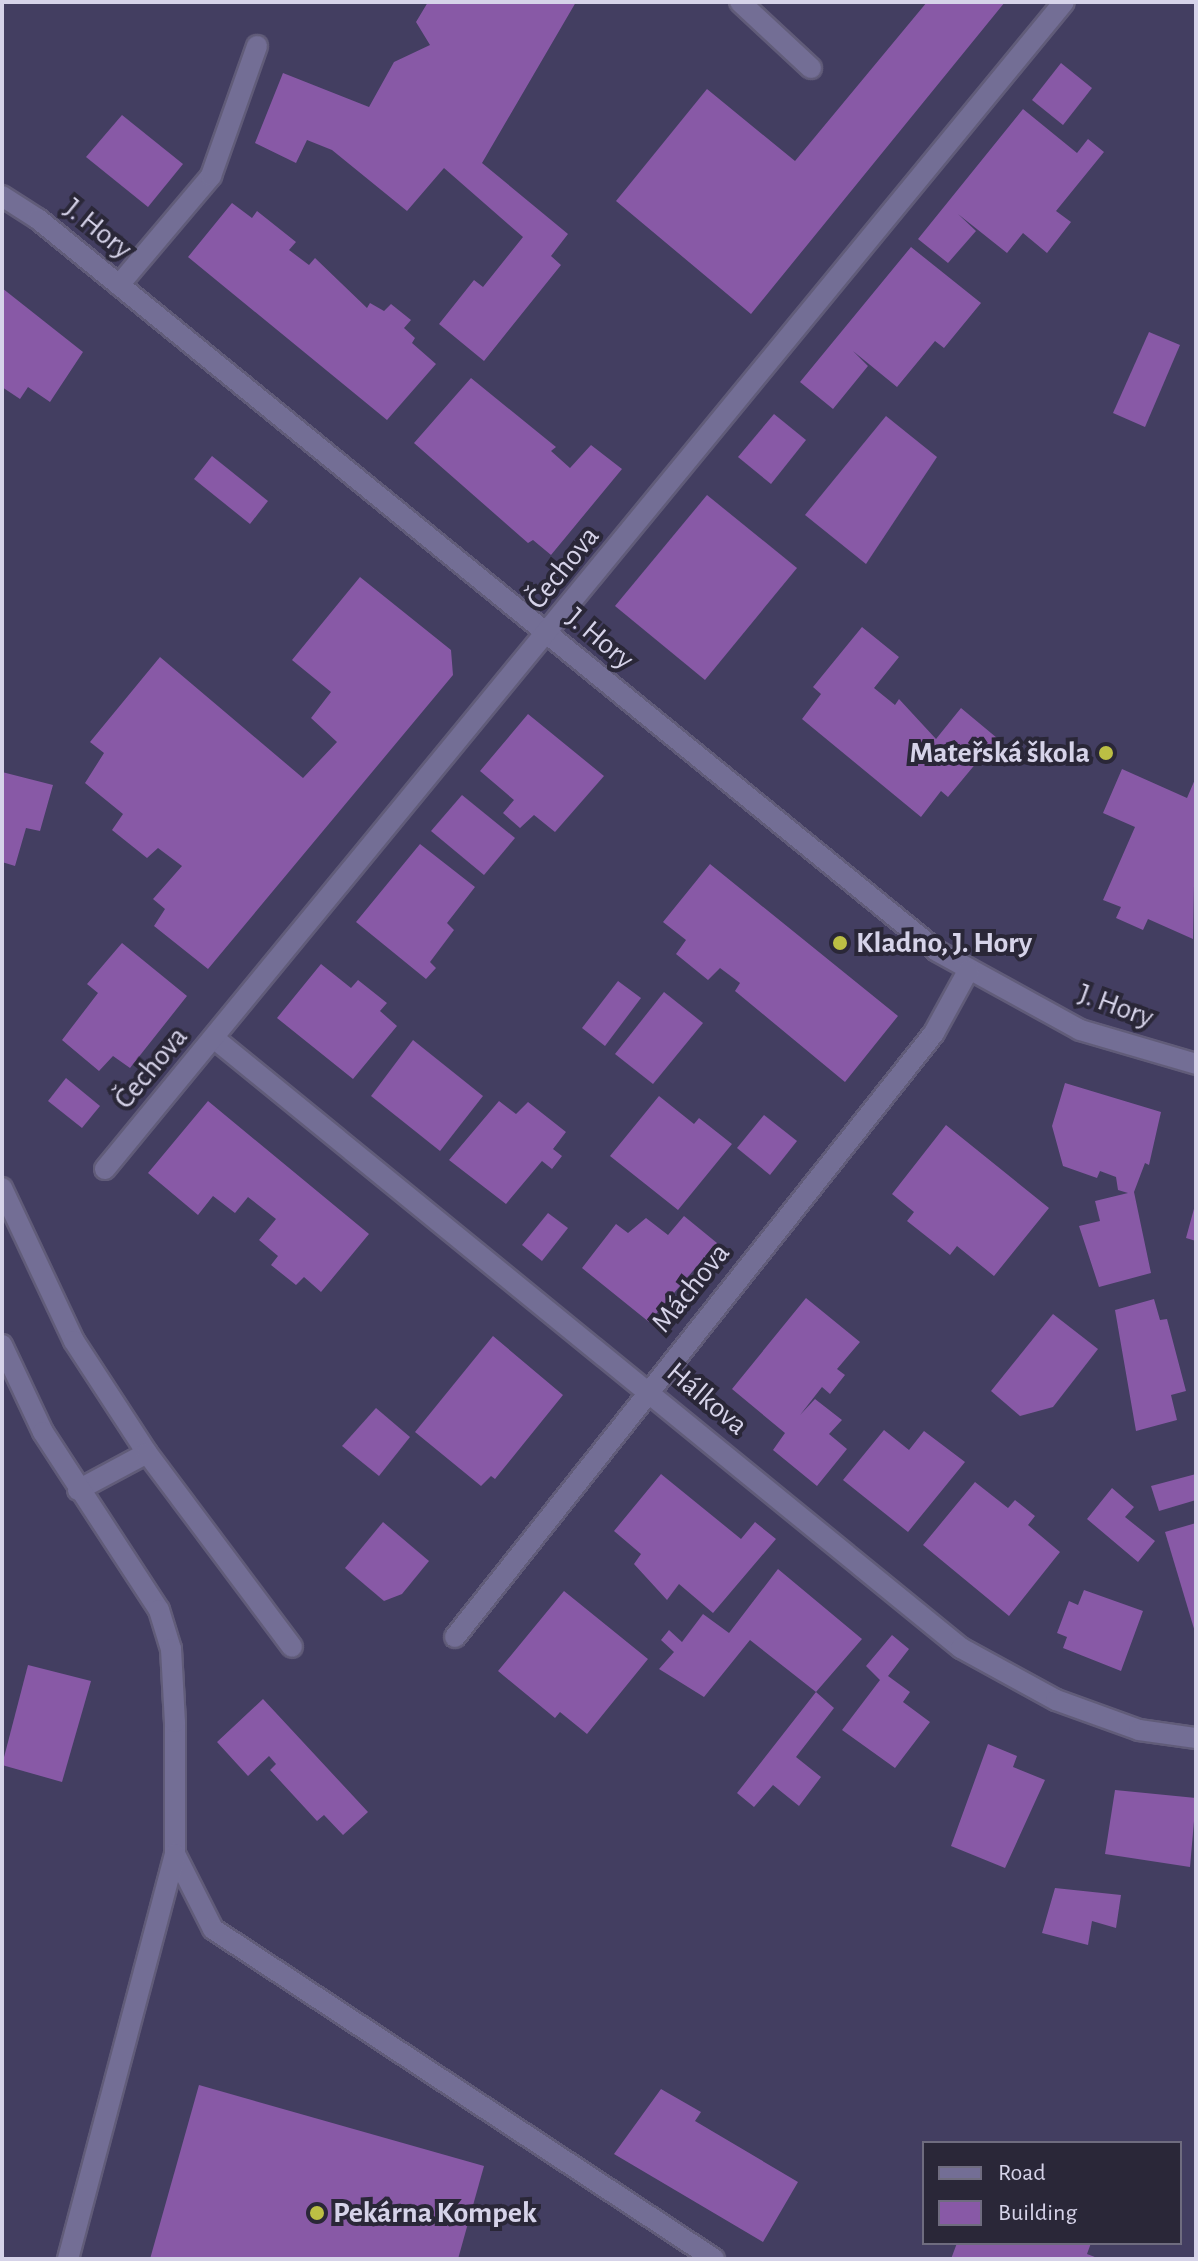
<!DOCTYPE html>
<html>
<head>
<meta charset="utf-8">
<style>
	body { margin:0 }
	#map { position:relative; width:1198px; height:2261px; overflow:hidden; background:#433e61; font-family:"Alegreya Sans",sans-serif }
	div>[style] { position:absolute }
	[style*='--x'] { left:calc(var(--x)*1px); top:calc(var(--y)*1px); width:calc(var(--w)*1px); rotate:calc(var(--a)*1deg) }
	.building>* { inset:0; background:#8859a6 }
	.roads { filter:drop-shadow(2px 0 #615c79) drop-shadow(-2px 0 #615c79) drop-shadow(0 2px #615c79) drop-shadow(0 -2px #615c79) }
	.service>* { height:20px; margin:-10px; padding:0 10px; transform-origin:10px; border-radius:10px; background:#736e95 }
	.minor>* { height:20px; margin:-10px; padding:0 10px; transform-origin:10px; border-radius:10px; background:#736e95 }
	.dots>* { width:22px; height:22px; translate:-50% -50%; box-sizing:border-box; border:4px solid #2a2738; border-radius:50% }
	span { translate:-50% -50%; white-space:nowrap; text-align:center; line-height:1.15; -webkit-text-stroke:8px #2a2738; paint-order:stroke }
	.street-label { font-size:30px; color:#d6d3e9 }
	.poi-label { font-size:30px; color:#d6d3e9; font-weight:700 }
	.right { translate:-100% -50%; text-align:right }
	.left { translate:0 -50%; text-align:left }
	.frame { position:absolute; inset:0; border:4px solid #d6d3e9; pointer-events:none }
	.legend { position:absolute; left:922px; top:2141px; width:260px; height:104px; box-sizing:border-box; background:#2a2738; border:2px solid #6f6c7f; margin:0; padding:10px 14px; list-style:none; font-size:24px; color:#d6d3e9 }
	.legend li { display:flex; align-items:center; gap:16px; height:40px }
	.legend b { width:40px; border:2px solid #6f6c7f }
</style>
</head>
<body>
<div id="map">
	<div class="building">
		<i style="clip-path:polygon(428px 2px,576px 2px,482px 163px,568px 234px,551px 256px,561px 265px,484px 361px,439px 324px,474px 280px,483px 287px,523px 237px,444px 168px,407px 211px,332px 150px,307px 140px,296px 163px,255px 143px,283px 73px,369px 107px,394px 62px,430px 45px,416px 22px)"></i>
		<i style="clip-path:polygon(927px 2px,1005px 2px,751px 314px,616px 201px,707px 89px,795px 161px)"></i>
		<i style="clip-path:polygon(1061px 63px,1092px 88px,1063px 125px,1032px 100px)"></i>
		<i style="clip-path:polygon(1023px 109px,1077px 153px,1088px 139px,1104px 152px,1056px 211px,1071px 222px,1047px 253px,1023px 233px,1007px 253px,958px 214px,976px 231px,948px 263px,918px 239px)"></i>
		<i style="clip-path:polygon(122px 115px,183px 164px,148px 207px,86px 157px)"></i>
		<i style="clip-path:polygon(232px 203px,252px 218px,257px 211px,296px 242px,289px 250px,309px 265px,315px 258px,367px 308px,370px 303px,384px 311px,391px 304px,411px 320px,404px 328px,415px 338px,412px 343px,436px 364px,387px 420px,188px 257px)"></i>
		<i style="clip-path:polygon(911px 247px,981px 303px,944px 348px,935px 341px,897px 387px,853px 351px,868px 366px,833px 409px,800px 382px)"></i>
		<i style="clip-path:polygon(2px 288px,83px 352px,50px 402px,28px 387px,20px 399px,2px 387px)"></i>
		<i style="clip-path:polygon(1149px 332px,1180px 345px,1145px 427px,1113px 413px)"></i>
		<i style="clip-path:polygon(471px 378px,556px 447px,551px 451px,570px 468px,591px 445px,622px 469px,551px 555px,533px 540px,528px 543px,414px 443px)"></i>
		<i style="clip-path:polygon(774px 414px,806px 440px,771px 484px,738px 457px)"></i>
		<i style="clip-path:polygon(886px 416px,937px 457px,866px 564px,805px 515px)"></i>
		<i style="clip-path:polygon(212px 456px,268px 501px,250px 524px,194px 479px)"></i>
		<i style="clip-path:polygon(707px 495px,797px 568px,705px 680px,615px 606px)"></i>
		<i style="clip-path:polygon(360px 577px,451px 650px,453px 675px,208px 969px,154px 926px,165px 909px,153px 899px,182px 866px,158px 848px,147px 858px,112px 830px,123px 814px,85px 783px,104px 753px,90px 742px,160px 657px,303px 778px,337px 742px,311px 718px,331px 692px,292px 660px)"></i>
		<i style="clip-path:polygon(862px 627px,899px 657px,874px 688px,895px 705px,899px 699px,936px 739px,961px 708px,997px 738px,948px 797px,941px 791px,921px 817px,802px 719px,821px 694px,813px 687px)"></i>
		<i style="clip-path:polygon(528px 714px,604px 776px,555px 832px,534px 815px,520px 828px,503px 813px,514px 800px,480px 771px)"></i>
		<i style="clip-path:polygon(1122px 769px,1187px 798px,1196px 777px,1193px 939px,1148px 919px,1143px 930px,1116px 918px,1121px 907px,1103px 900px,1135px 827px,1103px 813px)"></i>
		<i style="clip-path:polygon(2px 772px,53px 785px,40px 831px,26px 828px,15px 866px,2px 862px)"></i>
		<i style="clip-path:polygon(462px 795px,515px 838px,484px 875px,431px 831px)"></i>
		<i style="clip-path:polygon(420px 844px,475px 887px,447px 923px,454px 930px,430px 962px,436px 968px,426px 979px,356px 922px)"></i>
		<i style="clip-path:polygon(710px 864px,898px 1016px,845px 1082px,735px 991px,740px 983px,720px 968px,708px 980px,676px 954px,686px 940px,663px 922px)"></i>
		<i style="clip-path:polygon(122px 943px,187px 996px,130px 1068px,113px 1056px,99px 1071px,62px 1040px,98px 993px,87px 984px)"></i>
		<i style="clip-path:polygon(321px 964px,351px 988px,358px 980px,387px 1003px,380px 1011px,397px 1026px,353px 1079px,277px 1018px)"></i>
		<i style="clip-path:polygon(618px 981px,641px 998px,605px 1046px,582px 1028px)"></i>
		<i style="clip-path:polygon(664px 992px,703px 1023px,653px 1084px,615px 1054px)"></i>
		<i style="clip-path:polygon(413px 1040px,483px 1096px,440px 1151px,371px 1096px)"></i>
		<i style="clip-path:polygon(66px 1078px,100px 1106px,82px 1128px,48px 1101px)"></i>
		<i style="clip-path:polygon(1065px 1083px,1161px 1112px,1149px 1165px,1145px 1163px,1134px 1192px,1151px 1273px,1099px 1287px,1079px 1226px,1100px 1221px,1095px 1201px,1128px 1193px,1118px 1190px,1116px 1177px,1100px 1171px,1097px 1178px,1063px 1166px,1052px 1126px)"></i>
		<i style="clip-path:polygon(659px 1096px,694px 1124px,699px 1118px,732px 1144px,678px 1210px,610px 1156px)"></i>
		<i style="clip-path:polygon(208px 1101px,369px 1234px,321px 1292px,304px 1277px,296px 1285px,271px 1265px,278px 1256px,259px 1240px,276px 1219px,248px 1197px,235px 1213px,213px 1196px,198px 1215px,148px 1173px)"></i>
		<i style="clip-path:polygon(499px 1101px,516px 1114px,528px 1102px,566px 1132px,553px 1149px,562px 1156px,552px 1169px,542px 1161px,506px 1204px,449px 1160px)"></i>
		<i style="clip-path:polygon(764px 1115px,797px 1141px,770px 1175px,737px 1148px)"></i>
		<i style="clip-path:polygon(946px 1125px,1049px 1208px,994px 1276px,957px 1246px,950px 1255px,907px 1221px,914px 1212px,892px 1194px)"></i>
		<i style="clip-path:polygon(1195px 1205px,1196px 1205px,1196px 1241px,1186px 1238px)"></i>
		<i style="clip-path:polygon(548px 1213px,568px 1228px,542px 1261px,522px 1245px)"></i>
		<i style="clip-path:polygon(684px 1216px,717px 1243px,649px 1322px,582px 1268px,616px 1224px,628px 1233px,646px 1218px,668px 1235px)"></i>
		<i style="clip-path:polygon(806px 1298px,860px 1342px,837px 1369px,845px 1375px,830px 1394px,822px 1387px,800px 1415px,815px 1399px,842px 1420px,829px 1434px,847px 1449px,817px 1486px,773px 1450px,785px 1433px,732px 1389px)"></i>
		<i style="clip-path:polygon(1154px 1299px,1160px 1320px,1167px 1319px,1186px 1391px,1171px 1395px,1177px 1420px,1136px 1431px,1115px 1310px)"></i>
		<i style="clip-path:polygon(1053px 1314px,1098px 1349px,1053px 1407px,1020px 1416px,991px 1391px)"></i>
		<i style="clip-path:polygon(493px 1336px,563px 1395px,495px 1479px,491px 1476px,481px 1486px,415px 1432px)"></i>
		<i style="clip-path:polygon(376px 1408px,410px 1437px,379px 1476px,342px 1446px)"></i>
		<i style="clip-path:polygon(884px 1430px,909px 1450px,924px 1431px,965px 1462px,908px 1532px,843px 1480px)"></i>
		<i style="clip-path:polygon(661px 1474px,741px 1539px,755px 1522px,776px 1539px,713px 1613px,679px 1584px,667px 1600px,634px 1564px,641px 1554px,614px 1531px)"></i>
		<i style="clip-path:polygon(1196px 1474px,1196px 1500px,1159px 1511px,1151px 1486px)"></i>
		<i style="clip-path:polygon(975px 1482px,1008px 1508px,1015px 1500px,1035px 1516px,1028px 1525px,1060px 1552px,1009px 1616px,923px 1545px)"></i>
		<i style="clip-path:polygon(1112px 1488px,1134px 1507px,1125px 1517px,1155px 1541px,1138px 1562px,1087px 1519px)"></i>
		<i style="clip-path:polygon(383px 1522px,429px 1561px,402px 1594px,384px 1601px,345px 1568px)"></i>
		<i style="clip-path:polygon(1196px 1523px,1196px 1632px,1195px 1632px,1165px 1532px)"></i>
		<i style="clip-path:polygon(778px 1569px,862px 1639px,816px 1692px,750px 1640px,704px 1697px,659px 1669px,674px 1652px,661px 1640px,669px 1630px,682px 1642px,703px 1614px,729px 1633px)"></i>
		<i style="clip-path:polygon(1084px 1590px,1143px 1611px,1121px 1671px,1063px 1648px,1067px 1637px,1057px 1633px,1069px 1601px,1078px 1605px)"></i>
		<i style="clip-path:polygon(564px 1591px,648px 1659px,587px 1734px,560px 1712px,555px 1718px,498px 1671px)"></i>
		<i style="clip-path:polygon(892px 1635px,909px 1649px,888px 1676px,910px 1692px,903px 1702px,930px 1722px,895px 1768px,842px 1730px,880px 1680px,866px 1666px)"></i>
		<i style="clip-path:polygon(28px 1665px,91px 1681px,62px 1782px,2px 1765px)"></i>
		<i style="clip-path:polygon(816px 1692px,834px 1708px,796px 1757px,821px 1777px,799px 1806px,773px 1785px,754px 1807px,737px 1793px)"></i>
		<i style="clip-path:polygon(263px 1699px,368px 1812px,343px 1835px,324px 1815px,317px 1821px,270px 1770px,276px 1764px,269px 1756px,248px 1776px,217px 1742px)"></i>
		<i style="clip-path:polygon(988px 1744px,1017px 1756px,1013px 1767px,1045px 1780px,1005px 1868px,951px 1846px)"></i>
		<i style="clip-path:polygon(1115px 1790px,1196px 1798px,1190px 1867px,1105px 1854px)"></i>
		<i style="clip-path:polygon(1055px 1888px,1121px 1895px,1116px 1928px,1092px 1921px,1088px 1945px,1042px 1933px)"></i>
		<i style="clip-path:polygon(199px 2085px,484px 2166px,458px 2259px,150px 2259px)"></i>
		<i style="clip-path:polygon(661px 2089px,701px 2112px,695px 2121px,798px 2182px,763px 2242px,614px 2154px)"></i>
		<i style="clip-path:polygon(957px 2243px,1091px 2243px,1087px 2254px,1100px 2259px,951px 2259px)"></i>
	</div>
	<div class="roads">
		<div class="service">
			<i style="--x:740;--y:2;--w:97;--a:42.9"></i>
			<i style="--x:119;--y:285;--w:143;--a:-49.8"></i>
			<i style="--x:211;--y:176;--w:138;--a:-70.5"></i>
			<i style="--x:2;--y:1188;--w:169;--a:64.8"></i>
			<i style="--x:74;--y:1341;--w:134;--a:56.9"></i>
			<i style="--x:78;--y:1490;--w:78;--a:-28.2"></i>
			<i style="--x:147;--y:1453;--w:242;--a:53.2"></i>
			<i style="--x:175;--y:1722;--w:132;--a:90"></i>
			<i style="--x:175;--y:1854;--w:84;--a:63.1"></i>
			<i style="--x:213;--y:1929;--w:600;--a:33.37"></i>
			<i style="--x:68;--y:2259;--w:419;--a:-75.2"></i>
		</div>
		<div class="minor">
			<i style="--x:2;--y:196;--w:43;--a:32.6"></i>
			<i style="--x:38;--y:219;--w:1159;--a:39.15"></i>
			<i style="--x:937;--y:951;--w:163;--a:28.9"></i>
			<i style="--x:1080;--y:1030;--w:121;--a:16.3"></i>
			<i style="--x:215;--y:1039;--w:963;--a:39.23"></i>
			<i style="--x:961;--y:1648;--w:108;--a:28.7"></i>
			<i style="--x:1056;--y:1700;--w:88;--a:19.9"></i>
			<i style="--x:1139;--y:1730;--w:58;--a:8"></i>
			<i style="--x:105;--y:1169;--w:1510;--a:-50.59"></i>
			<i style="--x:2;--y:1345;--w:96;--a:64.8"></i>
			<i style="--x:43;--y:1432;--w:212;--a:56.9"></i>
			<i style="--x:159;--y:1610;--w:41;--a:72.9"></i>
			<i style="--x:171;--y:1649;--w:73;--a:86.9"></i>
			<i style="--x:455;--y:1637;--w:771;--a:-51.58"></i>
			<i style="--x:934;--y:1033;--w:71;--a:-61.3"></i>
		</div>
	</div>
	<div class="dots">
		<i style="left:1106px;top:753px;background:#bcbf44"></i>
		<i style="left:840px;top:943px;background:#bcbf44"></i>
		<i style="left:317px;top:2213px;background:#bcbf44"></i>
	</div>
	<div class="street-label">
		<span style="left:98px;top:229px;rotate:39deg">J. Hory</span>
		<span style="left:563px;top:568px;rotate:-51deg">Čechova</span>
		<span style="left:600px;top:639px;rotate:40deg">J. Hory</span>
		<span style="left:1116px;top:1006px;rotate:20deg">J. Hory</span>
		<span style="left:151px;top:1068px;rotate:-50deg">Čechova</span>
		<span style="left:691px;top:1288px;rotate:-51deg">Máchova</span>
		<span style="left:707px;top:1399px;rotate:40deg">Hálkova</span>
	</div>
	<div class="poi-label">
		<span class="right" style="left:1090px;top:753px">Mateřská škola</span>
		<span class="left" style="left:856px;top:943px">Kladno, J. Hory</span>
		<span class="left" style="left:333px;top:2213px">Pekárna Kompek</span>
	</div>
	<div class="frame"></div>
	<ul class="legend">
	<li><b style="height:10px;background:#736e95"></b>Road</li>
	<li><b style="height:22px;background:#8859a6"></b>Building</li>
	</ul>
</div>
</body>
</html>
